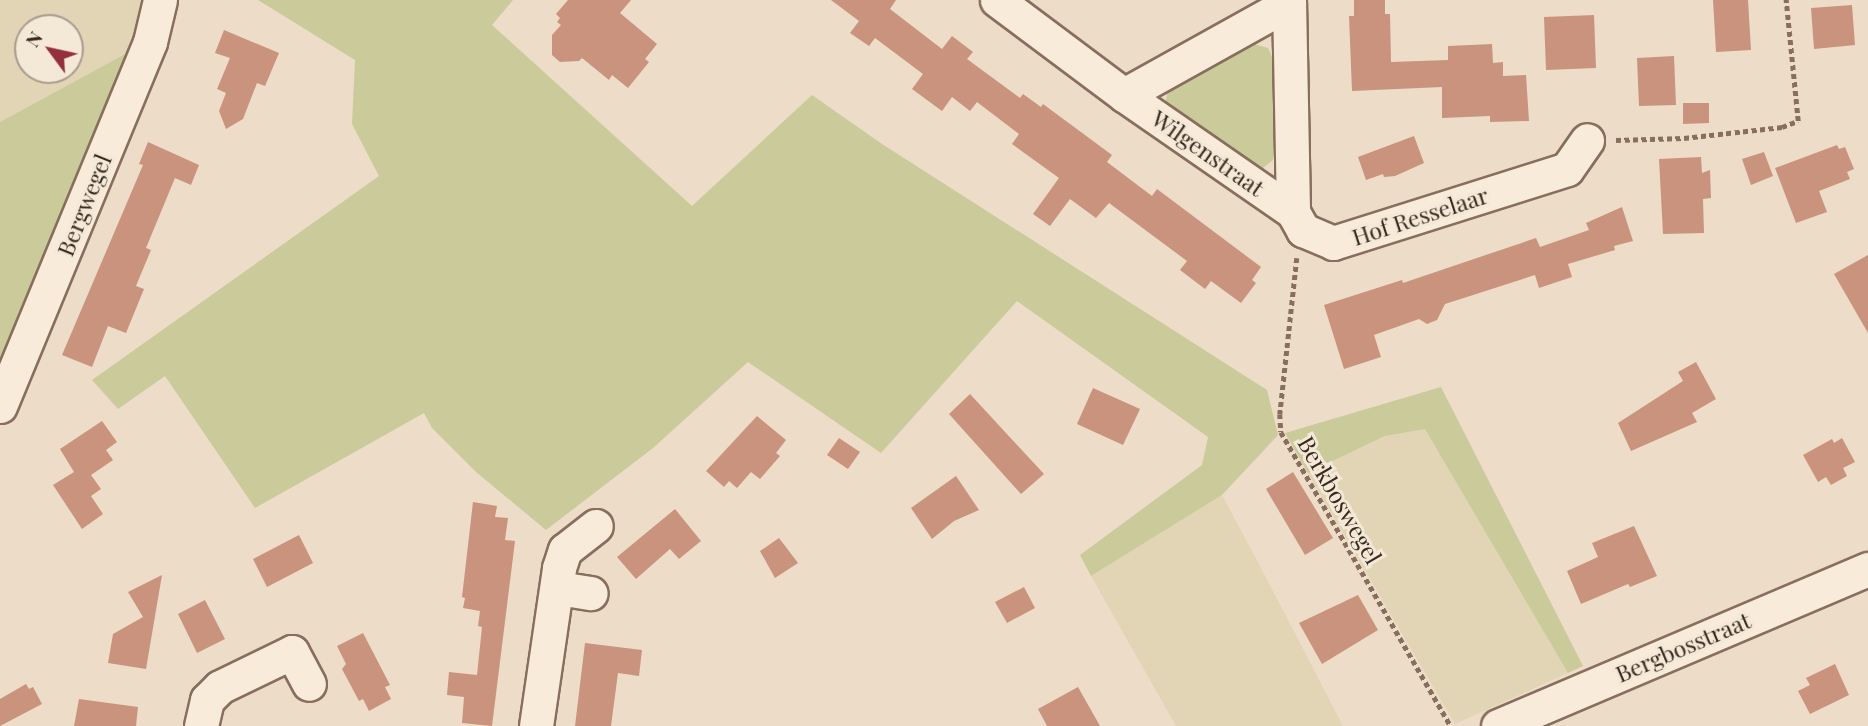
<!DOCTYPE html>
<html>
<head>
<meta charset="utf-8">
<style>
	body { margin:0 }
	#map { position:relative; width:1868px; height:726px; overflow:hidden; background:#eddcc7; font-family:"Playfair Display",serif }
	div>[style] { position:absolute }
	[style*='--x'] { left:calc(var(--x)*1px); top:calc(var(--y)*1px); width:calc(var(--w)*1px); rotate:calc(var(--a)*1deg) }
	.farmland>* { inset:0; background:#e2d5b5 }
	.green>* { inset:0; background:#cbca9b }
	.building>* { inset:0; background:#c9937e }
	.path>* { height:4.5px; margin-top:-2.25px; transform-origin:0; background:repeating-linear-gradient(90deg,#886e5d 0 5px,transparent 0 8.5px) }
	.roads { filter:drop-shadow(2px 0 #886e5d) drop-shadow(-2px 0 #886e5d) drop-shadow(0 2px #886e5d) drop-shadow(0 -2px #886e5d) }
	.minor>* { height:33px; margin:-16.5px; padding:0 16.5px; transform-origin:16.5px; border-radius:16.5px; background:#f8ebda }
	span { translate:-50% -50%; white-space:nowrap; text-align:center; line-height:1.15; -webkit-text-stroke:6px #f4e8d6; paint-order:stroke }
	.street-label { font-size:23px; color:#382920 }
	.north { position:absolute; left:14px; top:14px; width:70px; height:70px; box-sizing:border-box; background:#f4e8d6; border:2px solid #a99c8d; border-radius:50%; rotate:303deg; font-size:19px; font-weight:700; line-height:28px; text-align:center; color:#382920 }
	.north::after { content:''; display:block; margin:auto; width:24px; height:32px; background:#942f3e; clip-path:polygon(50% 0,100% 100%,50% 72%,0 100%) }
</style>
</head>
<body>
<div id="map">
	<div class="farmland">
		<i style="clip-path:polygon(evenodd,0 0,150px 0,138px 47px,0 122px,0 0,28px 28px,70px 28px,70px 70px,28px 70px,28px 28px)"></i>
		<i style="clip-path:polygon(1425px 428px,1568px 673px,1455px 724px,1308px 473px,1386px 436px)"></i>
		<i style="clip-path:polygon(1222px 495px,1260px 566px,1343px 726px,1176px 726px,1091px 576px)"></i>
	</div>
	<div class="green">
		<i style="clip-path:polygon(258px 0,513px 0,492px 25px,692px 206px,812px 95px,882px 144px,1267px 390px,1278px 435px,1222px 495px,1091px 576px,1080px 555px,1202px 465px,1208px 437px,1017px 301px,881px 453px,748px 362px,653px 448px,546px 530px,476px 472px,432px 428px,424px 413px,255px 508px,165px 376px,118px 409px,92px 380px,379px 176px,352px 124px,355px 60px)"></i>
		<i style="clip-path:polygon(1247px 42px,1268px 48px,1275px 63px,1278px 141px,1273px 160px,1263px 168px,1259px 169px,1167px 105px,1166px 100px,1169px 87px)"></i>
		<i style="clip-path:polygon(138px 47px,13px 354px,0 361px,0 122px)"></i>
		<i style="clip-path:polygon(1441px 387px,1583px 666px,1568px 673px,1425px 429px,1385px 436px,1308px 473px,1285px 433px)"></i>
	</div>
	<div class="building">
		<i style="clip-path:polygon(568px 0,631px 0,620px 13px,657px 44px,645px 59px,649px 62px,628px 88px,612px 75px,609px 80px,582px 58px,579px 61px,560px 62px,552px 55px,552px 35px,561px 25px,557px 22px,560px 18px,556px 14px)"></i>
		<i style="clip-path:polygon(831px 0,896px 0,890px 9px,942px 49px,952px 36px,973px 52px,967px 59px,1020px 98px,1023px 94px,1041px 107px,1043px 104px,1112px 155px,1107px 162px,1152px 196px,1157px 189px,1261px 267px,1252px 280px,1256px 283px,1241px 303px,1211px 281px,1205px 289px,1180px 270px,1187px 261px,1109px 203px,1096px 218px,1070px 199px,1050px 226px,1033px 214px,1059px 178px,1012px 144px,1019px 134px,977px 102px,970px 111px,952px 97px,942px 111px,912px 89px,923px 74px,875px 38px,869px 46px,850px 33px,859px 21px)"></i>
		<i style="clip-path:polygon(1354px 0,1385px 0,1385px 14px,1390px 14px,1391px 62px,1448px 60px,1448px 46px,1492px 44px,1493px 63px,1503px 62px,1503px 76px,1526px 75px,1529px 121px,1490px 122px,1490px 116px,1442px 118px,1442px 87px,1352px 91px,1349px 16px,1354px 16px)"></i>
		<i style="clip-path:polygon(1713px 0,1748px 0,1751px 50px,1716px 52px)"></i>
		<i style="clip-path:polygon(1852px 5px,1855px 45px,1814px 49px,1811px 8px)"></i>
		<i style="clip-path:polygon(1594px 15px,1596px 68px,1546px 70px,1544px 17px)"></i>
		<i style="clip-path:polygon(224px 30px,279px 53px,265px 86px,257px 83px,243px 119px,226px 129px,219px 111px,226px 93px,217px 89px,230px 58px,215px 53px)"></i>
		<i style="clip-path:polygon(1674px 56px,1676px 105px,1639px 106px,1637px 58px)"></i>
		<i style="clip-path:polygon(1683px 103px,1709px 103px,1709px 123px,1683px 124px)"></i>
		<i style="clip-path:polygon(1414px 136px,1424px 163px,1395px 176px,1384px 177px,1383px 174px,1366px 180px,1358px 157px)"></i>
		<i style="clip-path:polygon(148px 142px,199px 165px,191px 185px,175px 178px,146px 248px,151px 250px,136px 286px,144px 289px,126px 333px,108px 326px,92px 367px,62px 355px,143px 165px,139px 164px)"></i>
		<i style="clip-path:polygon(1837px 145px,1839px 149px,1845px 147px,1854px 169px,1847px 172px,1850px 179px,1819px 191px,1827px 212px,1796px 223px,1775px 168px)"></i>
		<i style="clip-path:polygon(1764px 152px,1773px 176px,1751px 185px,1742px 159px)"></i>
		<i style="clip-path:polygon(1701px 157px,1702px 173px,1710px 170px,1711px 198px,1703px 199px,1704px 233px,1663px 234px,1659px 159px)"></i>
		<i style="clip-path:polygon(1622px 207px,1633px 241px,1614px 246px,1615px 250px,1568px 264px,1572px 277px,1539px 288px,1535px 275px,1445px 304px,1437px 320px,1427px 324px,1419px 319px,1374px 335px,1381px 357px,1344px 369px,1324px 305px,1402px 280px,1403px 283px,1536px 238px,1540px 247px,1589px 230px,1586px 223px)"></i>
		<i style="clip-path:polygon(1868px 255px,1868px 333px,1834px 274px)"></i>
		<i style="clip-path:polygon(1696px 362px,1716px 399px,1692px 413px,1697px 422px,1631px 451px,1618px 423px,1683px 381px,1678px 372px)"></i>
		<i style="clip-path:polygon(1093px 388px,1140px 409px,1123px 445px,1077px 424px)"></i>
		<i style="clip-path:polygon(970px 394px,1044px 474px,1021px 494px,949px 414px)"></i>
		<i style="clip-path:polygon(757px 416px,786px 440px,776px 453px,780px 456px,760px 479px,751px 472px,737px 488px,729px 481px,724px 487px,706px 471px)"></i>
		<i style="clip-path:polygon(102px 421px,117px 442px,106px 450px,113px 460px,91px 475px,101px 489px,91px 496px,103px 514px,82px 529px,53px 485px,74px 472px,60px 449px)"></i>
		<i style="clip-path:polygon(839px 438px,860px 452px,848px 469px,827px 455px)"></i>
		<i style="clip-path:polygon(1842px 438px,1855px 462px,1843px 468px,1847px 476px,1831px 485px,1826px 477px,1818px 482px,1803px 455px,1832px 439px,1834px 443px)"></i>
		<i style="clip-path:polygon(1293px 472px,1333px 538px,1305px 555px,1266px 489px)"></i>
		<i style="clip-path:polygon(956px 476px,979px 510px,954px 521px,932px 539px,911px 508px)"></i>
		<i style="clip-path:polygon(473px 502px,497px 506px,495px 517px,508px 518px,505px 540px,515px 541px,492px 726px,462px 723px,464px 697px,447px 695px,449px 672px,477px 675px,482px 627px,478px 626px,480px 611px,463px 608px,465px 598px,462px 597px)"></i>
		<i style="clip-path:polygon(675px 509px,701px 541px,679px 559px,670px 549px,636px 579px,617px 557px)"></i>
		<i style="clip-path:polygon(1634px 526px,1657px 576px,1630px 587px,1628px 584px,1581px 604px,1567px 571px,1598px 557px,1592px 543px)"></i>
		<i style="clip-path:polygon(299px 535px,313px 563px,267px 587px,253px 559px)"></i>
		<i style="clip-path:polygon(779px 538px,798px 563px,775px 578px,760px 551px)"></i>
		<i style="clip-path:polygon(162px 575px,146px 669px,108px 663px,113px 634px,143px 617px,128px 592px)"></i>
		<i style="clip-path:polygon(1024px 587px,1035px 608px,1007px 623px,995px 602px)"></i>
		<i style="clip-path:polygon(1358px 595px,1378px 630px,1322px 664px,1299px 623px)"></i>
		<i style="clip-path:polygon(205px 600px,225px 639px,197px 653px,178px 614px)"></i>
		<i style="clip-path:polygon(363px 633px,390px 685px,385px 687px,391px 699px,369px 711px,363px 699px,359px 701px,342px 669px,346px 664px,337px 646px)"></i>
		<i style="clip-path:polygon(585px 643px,642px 650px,639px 676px,618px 673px,611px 726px,575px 726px)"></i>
		<i style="clip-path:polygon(1835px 664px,1849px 695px,1810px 714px,1798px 691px,1810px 685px,1806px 678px)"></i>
		<i style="clip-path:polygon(26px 684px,29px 689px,33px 687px,42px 704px,0 726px,0 699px)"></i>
		<i style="clip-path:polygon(1078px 687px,1100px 726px,1047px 726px,1038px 709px)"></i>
		<i style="clip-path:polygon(79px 699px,138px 707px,136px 726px,74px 726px)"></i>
	</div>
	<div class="path">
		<i style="--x:1616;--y:140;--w:68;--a:-1.7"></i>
		<i style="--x:1684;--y:138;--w:99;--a:-6.4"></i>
		<i style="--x:1782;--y:127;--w:17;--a:-21"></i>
		<i style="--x:1798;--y:121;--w:122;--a:-95.7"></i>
		<i style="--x:1297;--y:258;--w:157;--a:96.2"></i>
		<i style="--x:1280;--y:414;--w:18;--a:87"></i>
		<i style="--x:1281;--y:432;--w:340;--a:60"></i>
	</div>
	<div class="roads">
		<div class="minor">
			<i style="--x:997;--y:0;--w:159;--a:36.8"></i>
			<i style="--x:1124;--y:95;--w:206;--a:34.7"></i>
			<i style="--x:1289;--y:0;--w:212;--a:88.9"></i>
			<i style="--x:1293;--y:212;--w:21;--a:61"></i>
			<i style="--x:1303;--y:230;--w:33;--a:23"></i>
			<i style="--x:1333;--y:243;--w:245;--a:-17.5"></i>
			<i style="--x:1567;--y:169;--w:35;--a:-55"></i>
			<i style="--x:1124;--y:95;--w:189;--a:-29.1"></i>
			<i style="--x:0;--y:406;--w:394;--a:-67.6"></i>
			<i style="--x:150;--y:42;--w:43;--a:-76.6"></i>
			<i style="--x:558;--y:588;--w:33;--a:9"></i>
			<i style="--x:201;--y:726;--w:27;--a:-77"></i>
			<i style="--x:207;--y:700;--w:18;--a:-45"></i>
			<i style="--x:220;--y:687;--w:80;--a:-25.9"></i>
			<i style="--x:292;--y:652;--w:36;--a:62"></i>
			<i style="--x:536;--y:726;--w:160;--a:-81.7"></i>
			<i style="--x:559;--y:568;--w:19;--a:-72"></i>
			<i style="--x:565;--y:550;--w:39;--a:-38"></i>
			<i style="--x:1498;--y:726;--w:402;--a:-23"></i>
		</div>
	</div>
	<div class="street-label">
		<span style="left:1208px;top:153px;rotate:35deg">Wilgenstraat</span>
		<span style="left:84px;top:205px;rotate:-68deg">Bergwegel</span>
		<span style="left:1420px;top:216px;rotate:-18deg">Hof Resselaar</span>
		<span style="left:1340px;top:500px;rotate:60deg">Berkboswegel</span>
		<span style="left:1683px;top:647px;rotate:-23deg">Bergbosstraat</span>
	</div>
	<div class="north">N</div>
</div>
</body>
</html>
